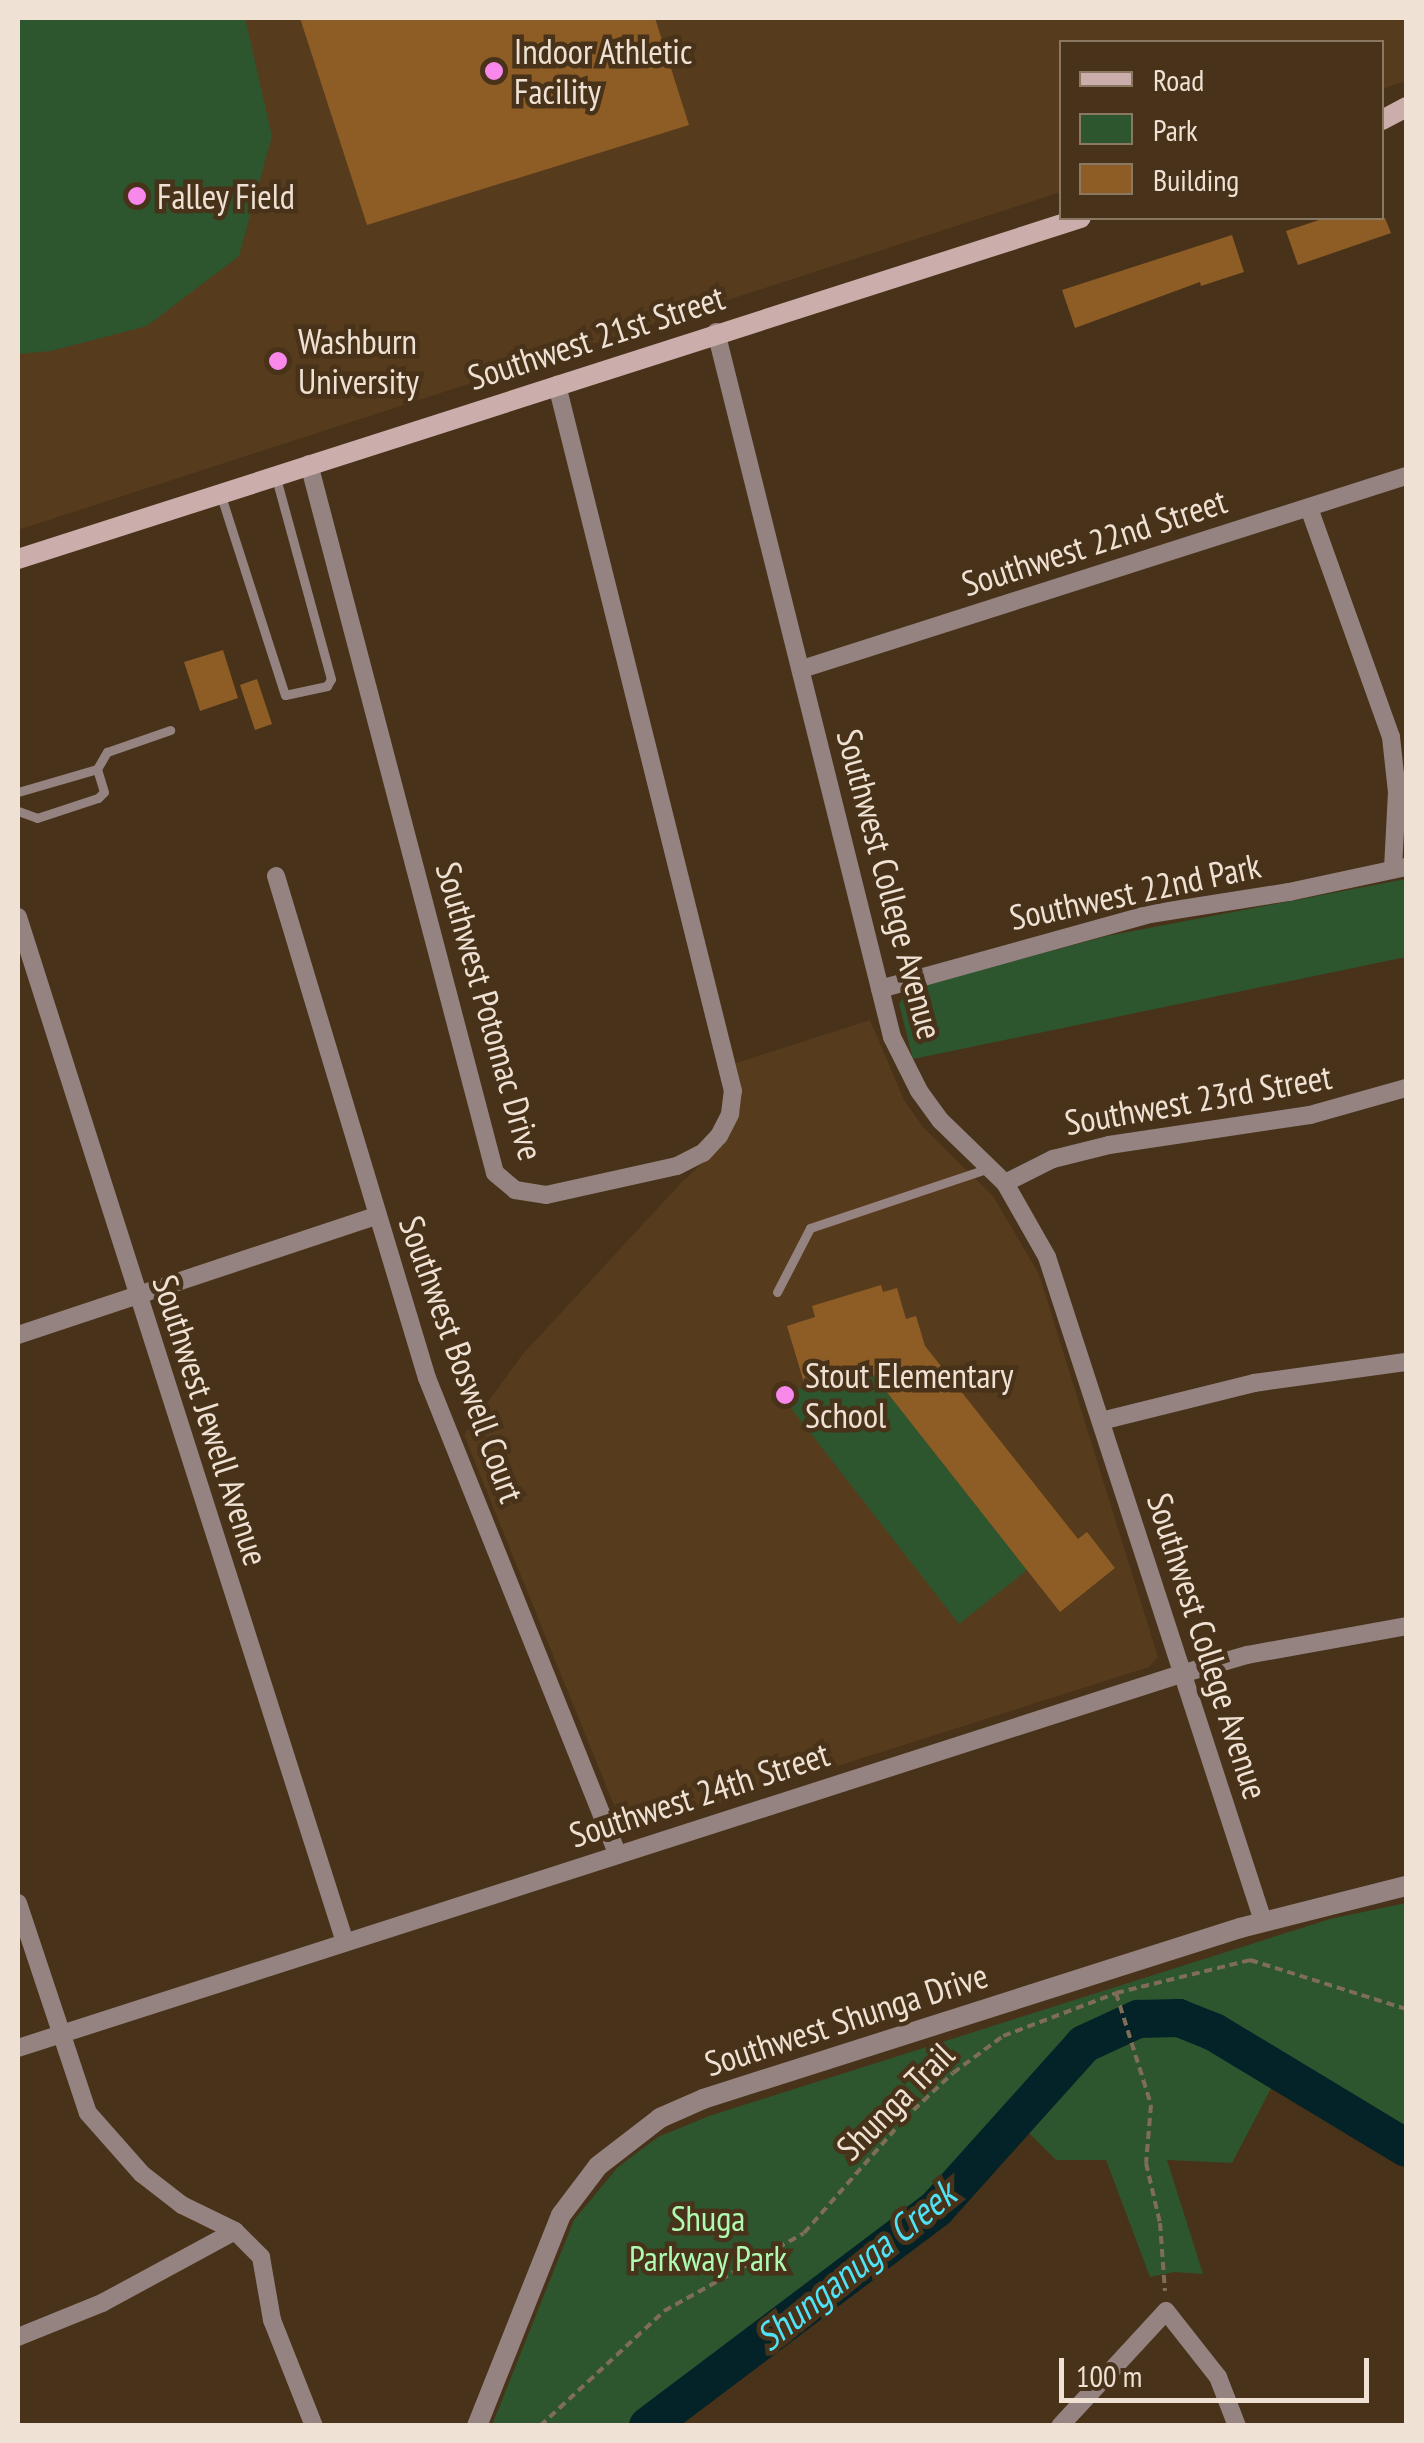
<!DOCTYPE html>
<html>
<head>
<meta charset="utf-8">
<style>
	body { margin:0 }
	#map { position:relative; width:1424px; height:2443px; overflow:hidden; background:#483219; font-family:"PT Sans Narrow",sans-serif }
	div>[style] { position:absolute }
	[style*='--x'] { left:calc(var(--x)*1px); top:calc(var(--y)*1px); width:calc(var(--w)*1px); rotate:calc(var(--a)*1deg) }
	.built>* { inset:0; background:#563b1c }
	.green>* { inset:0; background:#2d562f }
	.river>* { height:38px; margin:-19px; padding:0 19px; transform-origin:19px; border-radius:19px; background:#032328 }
	.building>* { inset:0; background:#8e5d26 }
	.path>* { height:4px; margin-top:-2px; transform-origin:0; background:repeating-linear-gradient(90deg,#806d58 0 8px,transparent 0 13px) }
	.service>* { height:9px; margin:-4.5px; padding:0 4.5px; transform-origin:4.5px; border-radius:4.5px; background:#958381 }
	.minor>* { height:18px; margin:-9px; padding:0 9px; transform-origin:9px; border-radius:9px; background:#958381 }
	.tertiary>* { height:20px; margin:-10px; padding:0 10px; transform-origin:10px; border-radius:10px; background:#958381 }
	.secondary>* { height:20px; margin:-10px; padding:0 10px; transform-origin:10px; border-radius:10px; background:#cbaeab }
	.dots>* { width:28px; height:28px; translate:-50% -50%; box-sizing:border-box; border:5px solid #483219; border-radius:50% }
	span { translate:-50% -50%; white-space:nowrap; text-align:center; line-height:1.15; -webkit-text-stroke:9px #483219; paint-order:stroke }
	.poi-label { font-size:35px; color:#efe1d3 }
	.left { translate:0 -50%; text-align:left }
	.street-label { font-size:35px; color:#efe1d3 }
	.park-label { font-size:35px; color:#adfab0 }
	.water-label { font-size:38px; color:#50e3f7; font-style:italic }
	.frame { position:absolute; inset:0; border:20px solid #efe1d3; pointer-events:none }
	.legend { position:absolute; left:1059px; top:40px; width:325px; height:180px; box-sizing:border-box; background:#483219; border:2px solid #8b7863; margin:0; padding:12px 18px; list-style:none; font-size:30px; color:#efe1d3 }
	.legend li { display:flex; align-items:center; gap:20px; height:50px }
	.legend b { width:50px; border:2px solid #8b7863 }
	.scale { position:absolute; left:1059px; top:2358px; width:310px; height:45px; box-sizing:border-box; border:5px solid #efe1d3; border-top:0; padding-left:12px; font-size:30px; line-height:35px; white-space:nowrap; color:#efe1d3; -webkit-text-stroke:8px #483219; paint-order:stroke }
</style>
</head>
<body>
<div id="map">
	<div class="built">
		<i style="clip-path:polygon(18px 18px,1406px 18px,1406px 81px,1382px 89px,1382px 42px,1062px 42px,1061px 192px,18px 530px)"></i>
		<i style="clip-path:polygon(870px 1020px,904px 1100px,923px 1127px,993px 1196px,1039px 1274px,1158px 1657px,1149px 1667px,633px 1831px,617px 1813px,464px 1435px,522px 1355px,681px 1183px,723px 1144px,741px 1092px,736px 1063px)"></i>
	</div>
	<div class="green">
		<i style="clip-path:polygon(18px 18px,245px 18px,272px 136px,239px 256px,147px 326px,51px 351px,18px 354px)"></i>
		<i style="clip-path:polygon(1406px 879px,1406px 957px,913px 1059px,899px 1004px,906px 992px,927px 984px,1107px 936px)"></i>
		<i style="clip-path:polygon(867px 1367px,1027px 1570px,959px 1624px,780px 1394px)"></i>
		<i style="clip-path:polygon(1406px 1903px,1406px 2148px,1278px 2075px,1232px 2163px,1167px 2160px,1203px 2274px,1174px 2272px,1150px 2277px,1106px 2160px,1056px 2160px,1016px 2120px,936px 2209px,648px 2425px,492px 2425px,574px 2220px,618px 2167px,658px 2137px,709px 2116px,1330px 1919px)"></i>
	</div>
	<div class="river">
		<i style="--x:648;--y:2426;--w:361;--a:-37"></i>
		<i style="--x:936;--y:2209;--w:222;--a:-48.1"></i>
		<i style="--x:1084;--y:2044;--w:60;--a:-24.8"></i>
		<i style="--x:1138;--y:2019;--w:41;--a:-1.4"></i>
		<i style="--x:1179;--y:2018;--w:38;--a:22"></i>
		<i style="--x:1214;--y:2032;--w:224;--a:31.1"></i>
	</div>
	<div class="building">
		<i style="clip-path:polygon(300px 18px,655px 18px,689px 125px,367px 225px)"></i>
		<i style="clip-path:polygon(1325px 218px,1385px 218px,1391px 233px,1298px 265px,1286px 231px)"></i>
		<i style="clip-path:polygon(1232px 235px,1244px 272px,1201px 286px,1200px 282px,1075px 328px,1062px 290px)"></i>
		<i style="clip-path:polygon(223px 650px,238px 698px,200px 711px,184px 662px)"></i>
		<i style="clip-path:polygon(257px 679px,272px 724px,255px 730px,240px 685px)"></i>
		<i style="clip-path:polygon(881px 1285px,883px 1292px,897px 1288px,906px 1319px,916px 1316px,925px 1346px,1078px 1539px,1087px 1532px,1115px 1568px,1060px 1612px,867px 1367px,805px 1386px,787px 1326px,815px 1317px,812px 1306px)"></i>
	</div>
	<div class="path">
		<i style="--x:1116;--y:1993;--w:117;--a:72.6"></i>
		<i style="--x:1151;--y:2105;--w:58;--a:94.9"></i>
		<i style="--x:1146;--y:2163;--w:62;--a:76.9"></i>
		<i style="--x:1160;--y:2223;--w:68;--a:85.8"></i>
		<i style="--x:540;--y:2426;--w:169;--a:-42.8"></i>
		<i style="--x:664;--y:2311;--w:160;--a:-29.1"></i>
		<i style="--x:804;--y:2233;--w:152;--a:-48.7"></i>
		<i style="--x:904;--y:2119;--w:67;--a:-43.2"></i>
		<i style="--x:953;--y:2073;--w:62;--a:-36.5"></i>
		<i style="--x:1003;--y:2036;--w:121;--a:-20.8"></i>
		<i style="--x:1116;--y:1993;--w:138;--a:-13.8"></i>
		<i style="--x:1250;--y:1960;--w:164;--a:17.4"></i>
	</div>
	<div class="service">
		<i style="--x:221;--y:496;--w:209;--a:72.2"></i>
		<i style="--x:285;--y:695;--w:43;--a:-12.1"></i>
		<i style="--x:327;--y:686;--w:8;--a:-60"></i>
		<i style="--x:331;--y:679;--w:208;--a:-105.3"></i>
		<i style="--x:18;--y:792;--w:82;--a:-16.2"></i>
		<i style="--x:18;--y:811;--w:20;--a:20"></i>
		<i style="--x:37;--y:818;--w:64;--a:-18.2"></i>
		<i style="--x:98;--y:798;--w:8;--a:-45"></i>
		<i style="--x:104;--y:792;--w:24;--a:-107"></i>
		<i style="--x:97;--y:769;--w:20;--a:-60"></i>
		<i style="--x:107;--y:752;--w:67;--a:-19.2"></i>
		<i style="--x:777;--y:1292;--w:72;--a:-62.7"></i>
		<i style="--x:810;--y:1228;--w:189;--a:-18.5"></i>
	</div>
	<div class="minor">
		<i style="--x:716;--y:332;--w:727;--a:75.98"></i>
		<i style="--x:892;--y:1037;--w:60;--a:63.4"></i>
		<i style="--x:919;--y:1091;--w:37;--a:54"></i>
		<i style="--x:941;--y:1121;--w:89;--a:44.1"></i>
		<i style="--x:1005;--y:1183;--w:85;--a:60.4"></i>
		<i style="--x:1047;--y:1257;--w:698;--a:71.98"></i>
		<i style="--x:309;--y:464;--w:733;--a:75.3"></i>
		<i style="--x:495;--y:1173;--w:26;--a:40"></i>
		<i style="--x:515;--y:1190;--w:31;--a:9"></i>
		<i style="--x:546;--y:1195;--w:134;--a:-12.5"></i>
		<i style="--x:677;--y:1166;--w:29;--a:-27"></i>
		<i style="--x:703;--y:1153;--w:23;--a:-47"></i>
		<i style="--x:719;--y:1136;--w:25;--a:-63"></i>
		<i style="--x:730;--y:1114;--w:23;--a:-83"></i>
		<i style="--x:733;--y:1091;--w:728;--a:-104"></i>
		<i style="--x:1309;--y:508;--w:243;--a:70.3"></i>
		<i style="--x:1391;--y:737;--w:55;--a:83.8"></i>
		<i style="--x:1397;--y:792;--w:77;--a:93"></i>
		<i style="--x:802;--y:669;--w:634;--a:-17.72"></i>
		<i style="--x:276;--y:876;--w:524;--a:73.26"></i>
		<i style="--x:427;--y:1378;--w:512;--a:68.2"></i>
		<i style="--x:18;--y:917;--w:1076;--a:72.31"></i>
		<i style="--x:880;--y:989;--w:280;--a:-15.5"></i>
		<i style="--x:1150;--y:914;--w:141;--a:-9"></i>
		<i style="--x:1289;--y:892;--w:120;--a:-12.1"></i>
		<i style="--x:1005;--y:1183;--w:54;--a:-26.6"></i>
		<i style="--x:1053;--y:1159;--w:58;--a:-14"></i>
		<i style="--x:1109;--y:1145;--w:203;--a:-8.5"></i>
		<i style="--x:1310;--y:1115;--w:100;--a:-15.7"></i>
		<i style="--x:18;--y:1335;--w:377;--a:-18.4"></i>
		<i style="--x:1101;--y:1421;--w:158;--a:-13.9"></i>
		<i style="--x:1254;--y:1383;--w:153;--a:-7.9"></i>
		<i style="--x:18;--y:1903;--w:221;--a:71.6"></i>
		<i style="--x:88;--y:2113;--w:81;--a:48.5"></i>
		<i style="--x:142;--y:2174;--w:51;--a:37.8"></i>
		<i style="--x:182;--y:2205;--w:59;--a:26.1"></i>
		<i style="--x:235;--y:2231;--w:37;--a:45"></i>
		<i style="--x:261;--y:2257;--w:64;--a:80.1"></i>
		<i style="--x:272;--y:2320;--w:114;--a:68.4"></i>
		<i style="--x:18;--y:2048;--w:1222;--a:-17.83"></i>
		<i style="--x:1181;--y:1674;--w:69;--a:-16.1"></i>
		<i style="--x:1247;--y:1655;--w:162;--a:-10.3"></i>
		<i style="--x:18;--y:2337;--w:91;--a:-22"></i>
		<i style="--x:102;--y:2303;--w:151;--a:-28.4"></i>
		<i style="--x:1060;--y:2426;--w:156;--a:-47.3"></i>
		<i style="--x:1166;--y:2311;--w:84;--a:51.8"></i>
		<i style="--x:1218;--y:2377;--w:53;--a:68.8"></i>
	</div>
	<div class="tertiary">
		<i style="--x:477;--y:2426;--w:227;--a:-68.3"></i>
		<i style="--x:561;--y:2215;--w:61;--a:-52.9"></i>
		<i style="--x:598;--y:2166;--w:78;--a:-37.7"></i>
		<i style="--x:660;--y:2118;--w:47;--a:-23.8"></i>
		<i style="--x:703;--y:2099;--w:564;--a:-17.66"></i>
		<i style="--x:1240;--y:1928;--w:171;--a:-14.2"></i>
	</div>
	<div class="secondary">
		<i style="--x:1382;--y:120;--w:27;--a:-28"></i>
		<i style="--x:18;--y:559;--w:1116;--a:-17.79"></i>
	</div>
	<div class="dots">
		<i style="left:494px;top:71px;background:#f888ea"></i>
		<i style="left:137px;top:196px;background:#f888ea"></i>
		<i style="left:278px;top:361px;background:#f888ea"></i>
		<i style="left:785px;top:1395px;background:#f888ea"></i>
	</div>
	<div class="poi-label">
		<span class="left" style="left:514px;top:71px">Indoor Athletic<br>Facility</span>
		<span class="left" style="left:157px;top:196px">Falley Field</span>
		<span class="left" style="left:298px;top:361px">Washburn<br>University</span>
		<span class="left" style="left:805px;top:1395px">Stout Elementary<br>School</span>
	</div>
	<div class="street-label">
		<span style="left:596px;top:337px;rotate:-18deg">Southwest 21st Street</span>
		<span style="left:1094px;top:542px;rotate:-18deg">Southwest 22nd Street</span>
		<span style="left:890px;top:884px;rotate:75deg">Southwest College Avenue</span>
		<span style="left:1135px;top:891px;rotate:-12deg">Southwest 22nd Park</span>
		<span style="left:490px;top:1011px;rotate:74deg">Southwest Potomac Drive</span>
		<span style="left:1198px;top:1099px;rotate:-10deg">Southwest 23rd Street</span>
		<span style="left:462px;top:1359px;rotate:70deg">Southwest Boswell Court</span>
		<span style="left:211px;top:1420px;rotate:72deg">Southwest Jewell Avenue</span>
		<span style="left:1208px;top:1646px;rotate:72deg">Southwest College Avenue</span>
		<span style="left:699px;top:1794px;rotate:-18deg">Southwest 24th Street</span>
		<span style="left:846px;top:2019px;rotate:-18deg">Southwest Shunga Drive</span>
		<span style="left:895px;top:2101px;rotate:-45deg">Shunga Trail</span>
	</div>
	<div class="park-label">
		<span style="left:708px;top:2238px">Shuga<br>Parkway Park</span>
	</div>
	<div class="water-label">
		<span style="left:855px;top:2265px;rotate:-39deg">Shunganuga Creek</span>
	</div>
	<div class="frame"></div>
	<ul class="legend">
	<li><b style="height:12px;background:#cbaeab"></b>Road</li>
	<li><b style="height:28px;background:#2d562f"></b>Park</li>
	<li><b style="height:28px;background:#8e5d26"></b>Building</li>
	</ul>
	<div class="scale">100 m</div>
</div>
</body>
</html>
